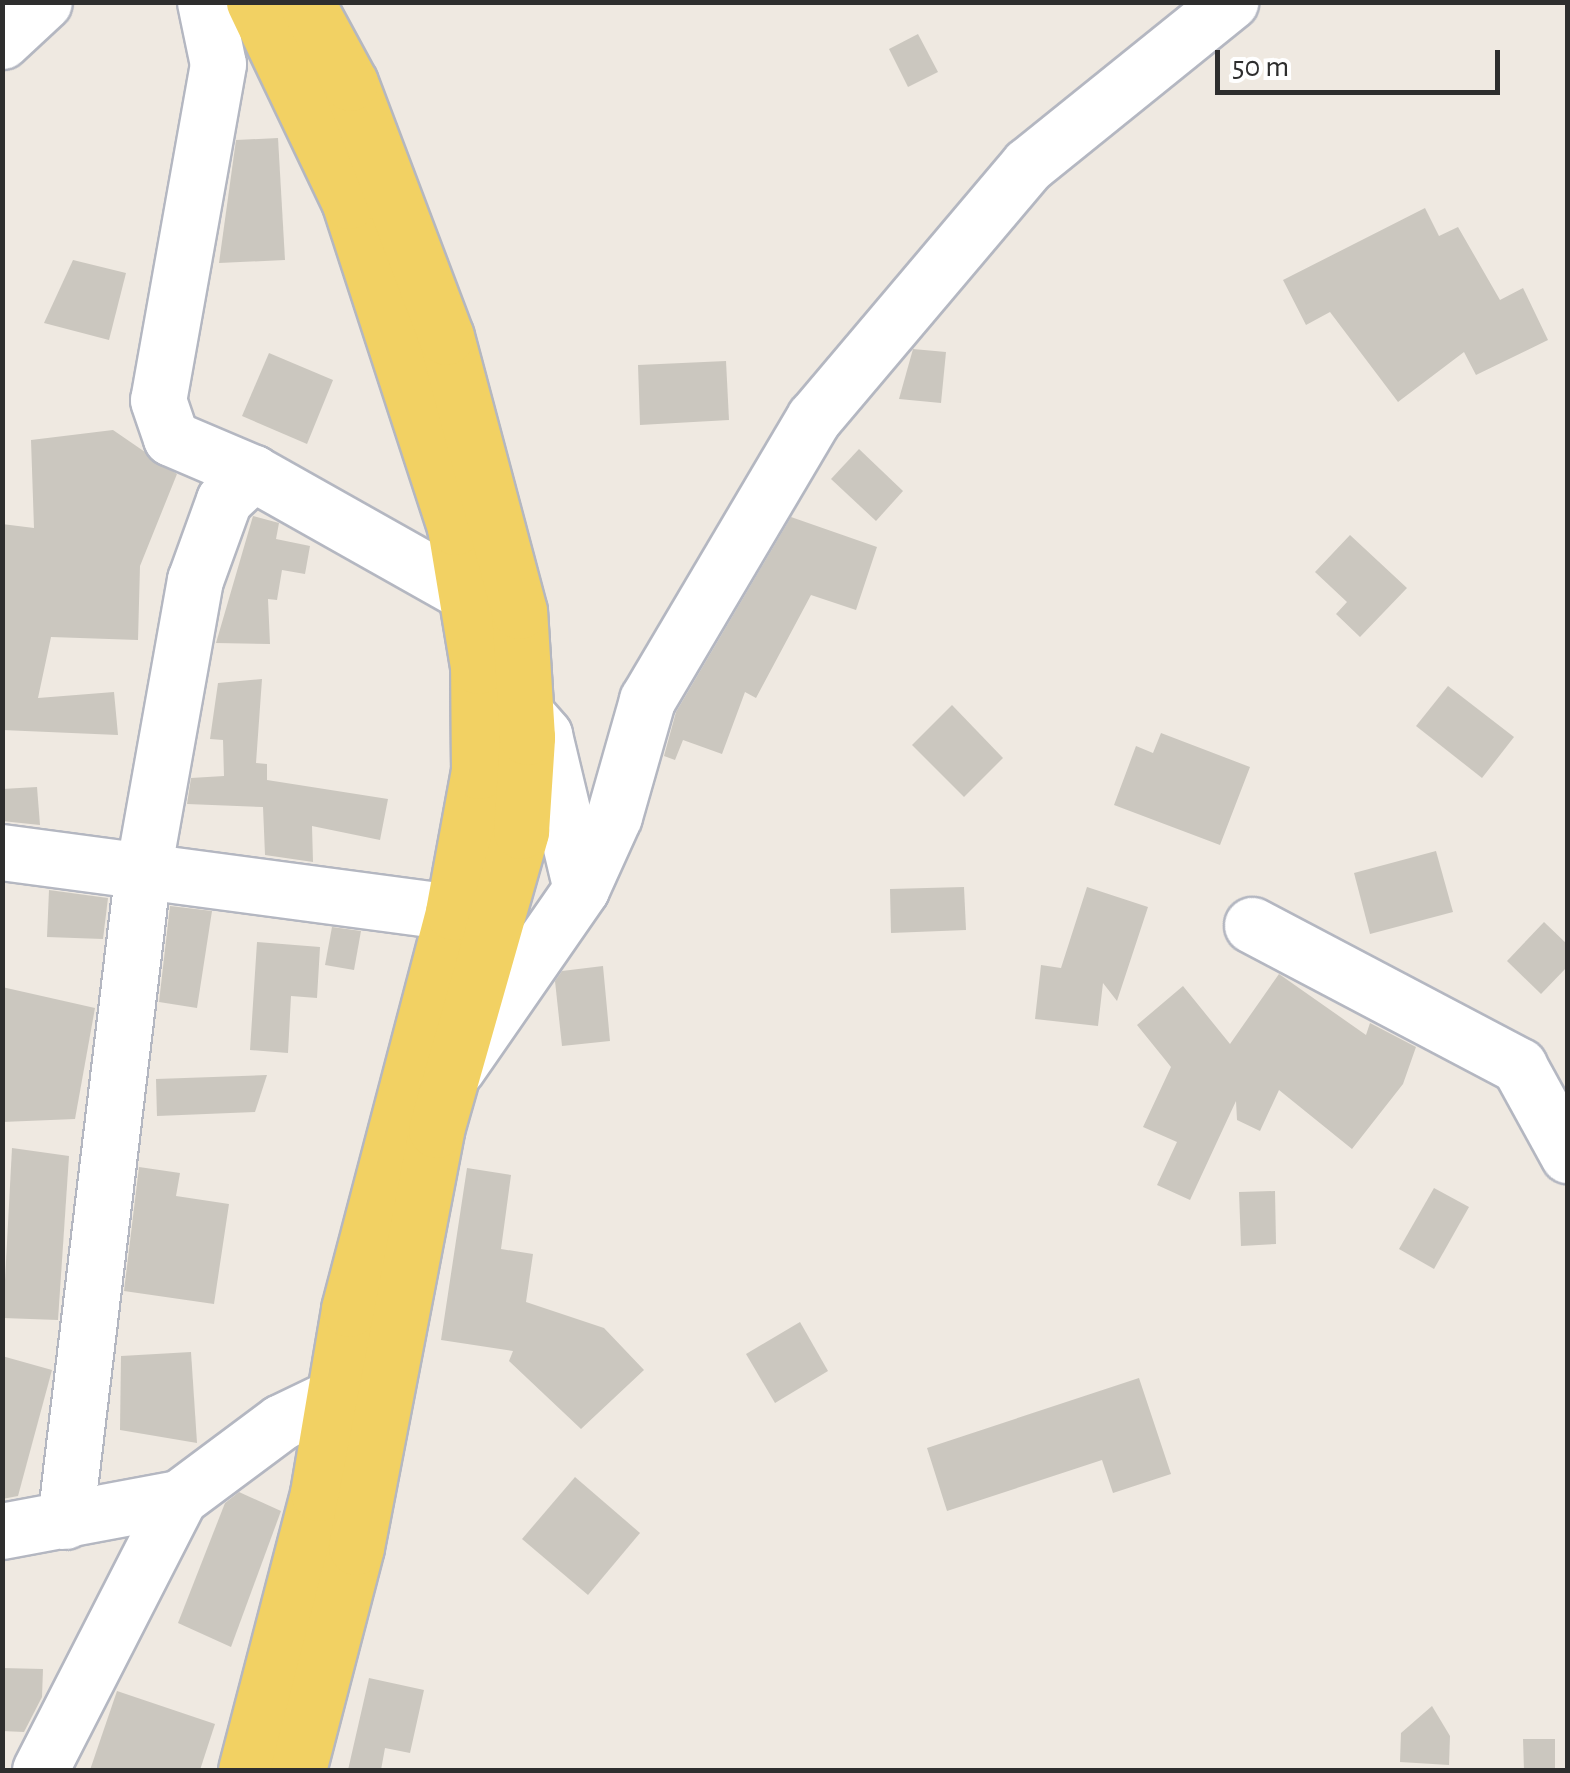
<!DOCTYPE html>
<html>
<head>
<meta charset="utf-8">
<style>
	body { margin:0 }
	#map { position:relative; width:1570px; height:1773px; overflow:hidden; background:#efe9e1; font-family:"Alegreya Sans",sans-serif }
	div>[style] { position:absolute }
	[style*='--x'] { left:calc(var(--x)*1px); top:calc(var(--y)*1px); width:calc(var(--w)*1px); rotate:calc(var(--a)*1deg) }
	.building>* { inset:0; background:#cbc7bf }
	.roads { filter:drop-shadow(2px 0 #b4b7c1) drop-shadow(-2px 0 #b4b7c1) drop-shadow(0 2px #b4b7c1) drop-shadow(0 -2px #b4b7c1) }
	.minor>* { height:55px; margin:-27.5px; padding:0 27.5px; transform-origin:27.5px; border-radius:27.5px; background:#fff }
	.major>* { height:55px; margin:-27.5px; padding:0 27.5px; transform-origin:27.5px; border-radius:27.5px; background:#f2d163 }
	span { translate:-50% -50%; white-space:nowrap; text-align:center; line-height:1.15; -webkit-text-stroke:9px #fff; paint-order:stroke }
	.frame { position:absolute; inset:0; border:5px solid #2e2e2e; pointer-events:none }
	.scale { position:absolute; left:1215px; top:50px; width:285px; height:45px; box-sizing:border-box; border:5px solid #2e2e2e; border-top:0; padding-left:12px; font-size:30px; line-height:35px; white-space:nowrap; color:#2e2e2e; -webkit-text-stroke:8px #fff; paint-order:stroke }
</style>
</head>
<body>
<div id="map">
	<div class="building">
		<i style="clip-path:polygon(918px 34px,938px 72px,908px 87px,889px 49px)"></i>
		<i style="clip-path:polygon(278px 138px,285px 260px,219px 263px,236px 140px)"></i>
		<i style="clip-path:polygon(1425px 208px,1439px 236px,1458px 227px,1500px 300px,1523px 288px,1548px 340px,1476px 375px,1464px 352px,1398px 402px,1330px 312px,1306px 325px,1283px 280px)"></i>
		<i style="clip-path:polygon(73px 260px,126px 273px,109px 340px,44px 323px)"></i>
		<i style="clip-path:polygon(913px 349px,946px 352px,941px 403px,899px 399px)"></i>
		<i style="clip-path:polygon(269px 353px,333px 380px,307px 444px,242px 416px)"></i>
		<i style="clip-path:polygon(726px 361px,729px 420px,640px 425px,638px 365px)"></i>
		<i style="clip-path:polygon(113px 430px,177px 474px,140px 566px,138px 640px,51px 637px,38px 698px,114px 692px,118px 735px,2px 730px,2px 524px,34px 528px,31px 440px)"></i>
		<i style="clip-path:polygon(859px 449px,903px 491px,876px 521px,831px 479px)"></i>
		<i style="clip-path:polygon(253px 516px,279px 523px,276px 539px,310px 546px,305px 574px,282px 570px,277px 600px,268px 599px,270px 644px,216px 643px)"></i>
		<i style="clip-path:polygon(791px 517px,877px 547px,856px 610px,811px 595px,756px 698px,745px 692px,722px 754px,683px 740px,675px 760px,664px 756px,676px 712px)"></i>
		<i style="clip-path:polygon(1350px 535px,1407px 588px,1360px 637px,1336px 614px,1347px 602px,1315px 572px)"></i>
		<i style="clip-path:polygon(262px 679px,256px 763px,267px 764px,267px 780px,388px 799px,380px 840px,312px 826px,313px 862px,265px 855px,263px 807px,187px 804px,191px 778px,224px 776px,223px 740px,210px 739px,218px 683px)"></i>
		<i style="clip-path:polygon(1448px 686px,1514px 737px,1482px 778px,1416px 726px)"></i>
		<i style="clip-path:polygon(952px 705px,1003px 758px,964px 797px,912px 745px)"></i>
		<i style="clip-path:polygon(1161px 733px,1250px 767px,1220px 845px,1114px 805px,1136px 746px,1153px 753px)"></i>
		<i style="clip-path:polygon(37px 787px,40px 825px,2px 821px,2px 789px)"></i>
		<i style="clip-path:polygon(1436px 851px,1453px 912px,1370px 934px,1354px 873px)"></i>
		<i style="clip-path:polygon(964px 887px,966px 930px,891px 933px,890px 889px)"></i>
		<i style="clip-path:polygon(1087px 887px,1148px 907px,1117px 1001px,1103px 983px,1098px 1026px,1035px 1019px,1041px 965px,1061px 968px)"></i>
		<i style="clip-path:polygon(49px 890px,108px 898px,103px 939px,47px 937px)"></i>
		<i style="clip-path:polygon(170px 906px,212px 911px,197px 1008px,159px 1002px)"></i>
		<i style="clip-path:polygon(1544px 922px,1568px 945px,1568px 966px,1541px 994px,1507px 961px)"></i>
		<i style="clip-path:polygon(332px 927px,361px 931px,354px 970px,325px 965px)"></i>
		<i style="clip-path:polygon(257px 942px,320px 947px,317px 998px,291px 996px,288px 1053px,250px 1050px)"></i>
		<i style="clip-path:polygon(603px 966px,610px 1041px,562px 1046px,555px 981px,562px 971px)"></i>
		<i style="clip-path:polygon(1279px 974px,1366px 1035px,1370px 1023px,1416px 1047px,1403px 1084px,1352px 1149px,1279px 1090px,1260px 1131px,1237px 1120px,1236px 1101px,1190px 1200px,1157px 1185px,1177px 1142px,1143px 1127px,1171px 1067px,1137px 1025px,1183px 986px,1230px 1044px)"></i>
		<i style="clip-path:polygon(2px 987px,95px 1008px,75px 1119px,2px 1122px)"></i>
		<i style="clip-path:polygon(267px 1075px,255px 1112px,157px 1116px,156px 1079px)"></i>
		<i style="clip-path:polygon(12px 1148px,69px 1156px,58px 1320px,3px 1318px)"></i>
		<i style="clip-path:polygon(139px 1167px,180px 1173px,176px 1196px,229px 1204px,214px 1304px,124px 1291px)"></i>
		<i style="clip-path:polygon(467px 1168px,511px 1175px,501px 1249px,533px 1254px,526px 1302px,604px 1328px,644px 1370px,581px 1429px,509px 1361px,513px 1351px,441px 1340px)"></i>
		<i style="clip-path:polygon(1434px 1188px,1469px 1207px,1434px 1269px,1399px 1249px)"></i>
		<i style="clip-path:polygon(1275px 1191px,1276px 1244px,1241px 1246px,1239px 1192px)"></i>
		<i style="clip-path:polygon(800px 1322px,828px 1371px,775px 1403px,746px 1354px)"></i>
		<i style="clip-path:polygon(191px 1352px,197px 1443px,120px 1430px,121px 1356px)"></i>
		<i style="clip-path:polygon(2px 1356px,52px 1370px,18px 1496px,2px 1499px)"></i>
		<i style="clip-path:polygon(1139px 1378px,1171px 1474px,1113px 1493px,1102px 1460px,947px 1511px,927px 1448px)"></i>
		<i style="clip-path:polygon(575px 1477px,640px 1533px,588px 1595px,522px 1539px)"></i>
		<i style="clip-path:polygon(239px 1492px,281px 1511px,231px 1647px,178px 1623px,225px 1503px)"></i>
		<i style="clip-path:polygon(2px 1668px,43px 1669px,42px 1697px,24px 1732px,2px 1731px)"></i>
		<i style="clip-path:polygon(369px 1678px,424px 1690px,410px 1753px,385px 1748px,381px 1770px,348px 1770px)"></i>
		<i style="clip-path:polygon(117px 1691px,215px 1724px,200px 1770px,90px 1770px)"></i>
		<i style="clip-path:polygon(1432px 1706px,1450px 1736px,1449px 1765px,1400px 1762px,1401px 1733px)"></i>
		<i style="clip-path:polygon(1523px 1739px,1555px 1739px,1555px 1770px,1524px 1770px)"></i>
	</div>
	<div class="roads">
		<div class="minor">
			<i style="--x:205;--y:2;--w:63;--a:78.2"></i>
			<i style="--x:218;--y:64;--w:341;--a:100.1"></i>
			<i style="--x:158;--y:400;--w:40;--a:71.1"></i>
			<i style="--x:171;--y:438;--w:89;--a:23.1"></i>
			<i style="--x:2;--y:41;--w:57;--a:-42.9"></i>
			<i style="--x:526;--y:714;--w:28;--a:49"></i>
			<i style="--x:544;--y:735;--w:158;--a:76.5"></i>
			<i style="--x:2;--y:852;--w:455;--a:7.6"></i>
			<i style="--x:1252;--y:925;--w:302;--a:27.8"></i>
			<i style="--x:1519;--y:1066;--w:102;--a:61.2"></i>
			<i style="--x:457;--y:1068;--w:218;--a:-55.3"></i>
			<i style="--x:581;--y:889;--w:80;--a:-65.7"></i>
			<i style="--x:614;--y:816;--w:121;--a:-74.1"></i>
			<i style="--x:647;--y:700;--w:328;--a:-59.4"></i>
			<i style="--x:814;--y:418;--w:331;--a:-49.8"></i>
			<i style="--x:1028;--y:165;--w:260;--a:-38.9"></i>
			<i style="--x:65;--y:1521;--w:649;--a:-83.18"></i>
			<i style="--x:142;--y:877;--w:302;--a:-79.9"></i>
			<i style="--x:195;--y:580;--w:85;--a:-70.1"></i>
			<i style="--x:224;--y:500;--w:40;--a:-43"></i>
			<i style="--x:253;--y:473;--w:244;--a:29.4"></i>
			<i style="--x:2;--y:1531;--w:180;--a:-10.6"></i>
			<i style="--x:179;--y:1498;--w:127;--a:-36.7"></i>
			<i style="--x:281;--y:1422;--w:60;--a:-25.7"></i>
			<i style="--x:335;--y:1396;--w:40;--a:5.7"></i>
			<i style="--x:40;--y:1770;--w:305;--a:-62.9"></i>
		</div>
		<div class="major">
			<i style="--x:246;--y:1770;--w:286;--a:-75.4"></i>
			<i style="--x:318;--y:1493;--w:187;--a:-80.4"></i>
			<i style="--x:349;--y:1309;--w:410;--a:-75.3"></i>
			<i style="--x:453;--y:912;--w:143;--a:-79.6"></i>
			<i style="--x:479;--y:771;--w:105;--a:-90.5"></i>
			<i style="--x:478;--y:666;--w:141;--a:-99.4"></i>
			<i style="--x:455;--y:527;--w:343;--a:-108"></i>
			<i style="--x:349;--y:201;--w:221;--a:-115.5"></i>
			<i style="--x:298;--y:1770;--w:230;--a:-75.4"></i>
			<i style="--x:356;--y:1547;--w:425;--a:-79.1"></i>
			<i style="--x:436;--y:1130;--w:311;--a:-74.1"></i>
			<i style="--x:521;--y:831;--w:94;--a:-86.3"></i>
			<i style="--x:527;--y:737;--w:126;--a:-93.6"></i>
			<i style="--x:519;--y:611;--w:284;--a:-104.9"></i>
			<i style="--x:446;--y:337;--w:272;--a:-110.7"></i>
			<i style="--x:350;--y:83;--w:92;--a:-118.5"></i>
		</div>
	</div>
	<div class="frame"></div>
	<div class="scale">50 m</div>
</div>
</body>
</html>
